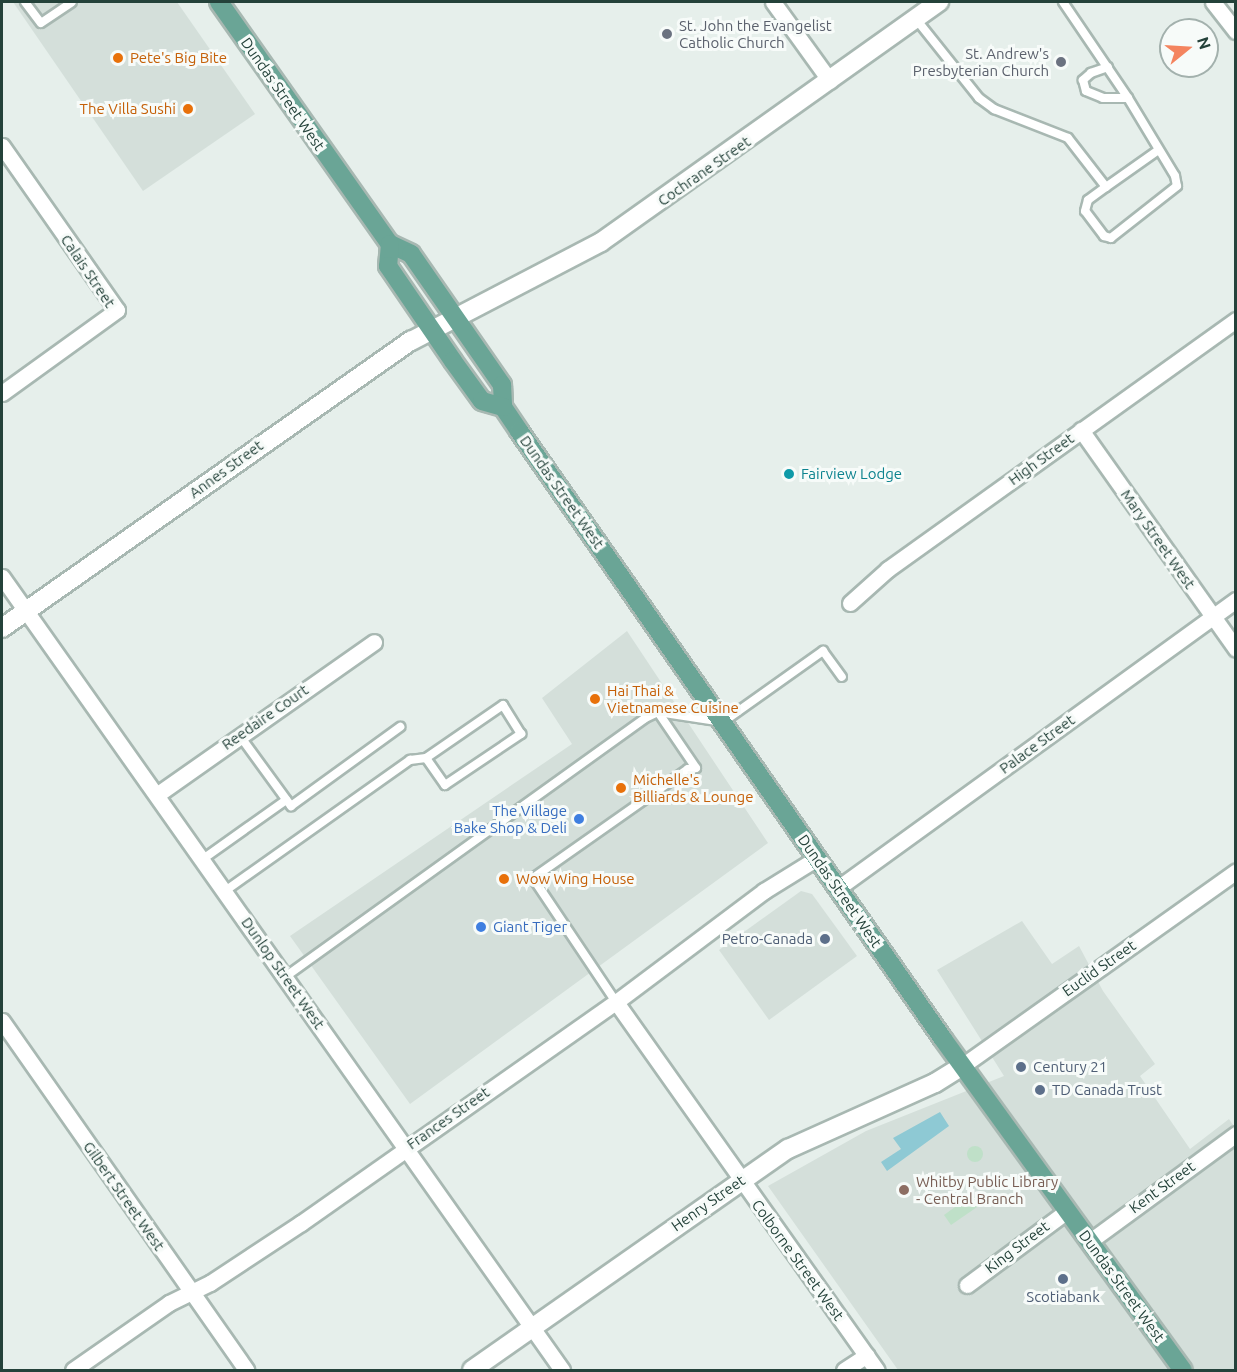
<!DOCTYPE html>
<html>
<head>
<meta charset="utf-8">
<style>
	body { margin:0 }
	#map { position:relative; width:1237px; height:1372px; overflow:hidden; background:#e6efeb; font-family:Ubuntu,sans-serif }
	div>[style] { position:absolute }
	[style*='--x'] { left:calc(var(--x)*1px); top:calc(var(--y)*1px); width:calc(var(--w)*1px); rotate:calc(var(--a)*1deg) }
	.built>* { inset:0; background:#d4dfda }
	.green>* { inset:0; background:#bfe0c8 }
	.round { border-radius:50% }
	.water>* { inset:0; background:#8ec9d4 }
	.roads { filter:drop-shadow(2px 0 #a8b8b2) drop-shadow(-2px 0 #a8b8b2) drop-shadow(0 2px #a8b8b2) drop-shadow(0 -2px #a8b8b2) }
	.lane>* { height:8px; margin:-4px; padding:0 4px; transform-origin:4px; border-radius:4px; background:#fff }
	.street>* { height:15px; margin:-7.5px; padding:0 7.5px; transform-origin:7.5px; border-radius:7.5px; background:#fff }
	.secondary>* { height:18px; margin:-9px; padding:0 9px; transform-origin:9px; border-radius:9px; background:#fff }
	.primary>* { height:18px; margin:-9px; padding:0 9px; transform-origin:9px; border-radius:9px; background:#6aa596 }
	.dots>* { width:16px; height:16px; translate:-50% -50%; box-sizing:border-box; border:3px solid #f7fbf9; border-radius:50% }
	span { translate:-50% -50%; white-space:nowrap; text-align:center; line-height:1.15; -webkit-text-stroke:6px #f7fbf9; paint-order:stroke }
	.worship-label { font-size:15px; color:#5b616d }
	.left { translate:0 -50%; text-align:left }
	.right { translate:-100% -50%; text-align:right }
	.food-label { font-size:15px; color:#c56008 }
	.street-label { font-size:15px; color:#24423a }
	.culture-label { font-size:15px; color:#0d838f }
	.shop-label { font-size:15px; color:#366cbe }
	.service-label { font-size:15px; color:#4e5e75 }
	.education-label { font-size:15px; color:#785e54 }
	.frame { position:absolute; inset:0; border:3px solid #24423a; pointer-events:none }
	.north { position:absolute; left:1159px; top:18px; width:60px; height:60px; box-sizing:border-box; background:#f7fbf9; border:2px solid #a3b1ad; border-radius:50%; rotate:72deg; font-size:16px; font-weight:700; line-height:24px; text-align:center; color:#24423a }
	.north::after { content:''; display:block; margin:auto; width:21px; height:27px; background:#f4845f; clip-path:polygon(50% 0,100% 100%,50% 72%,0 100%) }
</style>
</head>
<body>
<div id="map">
	<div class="built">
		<i style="clip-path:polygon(13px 2px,177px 2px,255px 114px,143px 191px)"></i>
		<i style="clip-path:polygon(627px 631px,768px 843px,410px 1104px,290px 936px,572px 744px,542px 698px)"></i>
		<i style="clip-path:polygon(801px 891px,812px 894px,857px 956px,769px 1020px,719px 950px)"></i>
		<i style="clip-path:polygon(1022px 921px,1052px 964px,1079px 946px,1103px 991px,1155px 1064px,1140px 1076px,1190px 1149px,1229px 1119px,1235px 1128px,1235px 1370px,898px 1370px,768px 1186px,866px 1131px,1004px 1076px,937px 970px)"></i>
	</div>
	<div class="green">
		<i class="round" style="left:967px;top:1146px;width:16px;height:16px"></i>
		<i style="clip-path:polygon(973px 1194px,980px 1205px,951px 1225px,944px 1215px)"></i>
	</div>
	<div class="water">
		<i style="clip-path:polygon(940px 1112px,949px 1126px,887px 1171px,881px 1162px,901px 1149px,893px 1138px)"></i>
	</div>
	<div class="roads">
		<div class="lane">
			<i style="--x:25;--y:2;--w:26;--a:53"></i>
			<i style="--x:41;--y:23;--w:37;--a:-34"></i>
			<i style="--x:1063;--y:2;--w:116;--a:55.9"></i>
			<i style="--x:1128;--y:98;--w:91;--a:58.9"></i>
			<i style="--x:1175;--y:176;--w:10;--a:79"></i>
			<i style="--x:1177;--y:186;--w:84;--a:141.8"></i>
			<i style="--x:1111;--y:238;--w:7;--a:-164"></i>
			<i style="--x:1104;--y:236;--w:31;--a:-127"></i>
			<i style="--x:1085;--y:211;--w:11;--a:-75"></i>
			<i style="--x:1088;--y:200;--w:22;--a:-36"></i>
			<i style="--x:916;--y:19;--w:101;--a:51.4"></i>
			<i style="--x:979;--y:98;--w:19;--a:36"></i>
			<i style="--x:994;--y:109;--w:79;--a:21.4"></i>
			<i style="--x:1068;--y:138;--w:62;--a:52.2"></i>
			<i style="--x:1106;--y:187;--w:62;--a:-35.2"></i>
			<i style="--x:1108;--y:67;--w:18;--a:161"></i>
			<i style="--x:1091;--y:73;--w:11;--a:139"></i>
			<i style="--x:1083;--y:80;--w:11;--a:75"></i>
			<i style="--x:1086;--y:91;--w:18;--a:22"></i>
			<i style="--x:1103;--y:98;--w:25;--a:0"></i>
			<i style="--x:240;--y:736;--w:87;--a:53.9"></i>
			<i style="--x:291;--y:806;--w:135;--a:-35.9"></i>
			<i style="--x:203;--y:859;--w:102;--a:-35.4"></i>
			<i style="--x:225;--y:891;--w:227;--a:-35.3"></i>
			<i style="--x:410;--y:760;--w:16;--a:-7"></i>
			<i style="--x:426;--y:758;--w:33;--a:55"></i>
			<i style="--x:445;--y:785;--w:92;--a:-33.9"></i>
			<i style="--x:521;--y:734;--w:34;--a:-122"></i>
			<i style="--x:503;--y:705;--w:93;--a:145.5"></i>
			<i style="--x:285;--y:977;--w:443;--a:-35.7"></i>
			<i style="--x:645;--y:718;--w:14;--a:-25"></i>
			<i style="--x:658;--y:712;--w:66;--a:8.7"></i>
			<i style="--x:723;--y:722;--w:123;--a:-35.4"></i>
			<i style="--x:823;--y:651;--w:32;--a:54"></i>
			<i style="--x:616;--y:1002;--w:149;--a:-123.8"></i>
			<i style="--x:533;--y:878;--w:189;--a:-35.1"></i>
			<i style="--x:688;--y:769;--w:8;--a:-7"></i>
			<i style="--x:696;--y:768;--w:68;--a:-124.2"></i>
		</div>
		<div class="street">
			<i style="--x:773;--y:2;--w:97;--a:54.2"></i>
			<i style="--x:1213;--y:2;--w:37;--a:52"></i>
			<i style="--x:2;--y:146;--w:200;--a:55"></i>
			<i style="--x:117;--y:310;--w:142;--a:144.2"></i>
			<i style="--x:1081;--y:430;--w:268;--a:54.7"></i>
			<i style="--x:2;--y:577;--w:971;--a:54.77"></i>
			<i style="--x:850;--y:603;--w:51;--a:-41.8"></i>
			<i style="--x:888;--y:569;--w:428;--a:-35.6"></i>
			<i style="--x:158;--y:794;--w:264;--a:-35.1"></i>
			<i style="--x:838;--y:888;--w:491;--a:-35.9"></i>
			<i style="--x:616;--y:1002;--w:451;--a:54.7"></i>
			<i style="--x:2;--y:1021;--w:426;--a:55"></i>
			<i style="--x:962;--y:1066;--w:336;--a:-35.4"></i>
			<i style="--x:1090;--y:1241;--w:181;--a:-36.2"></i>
			<i style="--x:967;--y:1285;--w:124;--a:-36.5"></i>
			<i style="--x:73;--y:1370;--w:117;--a:-34.9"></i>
			<i style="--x:169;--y:1303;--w:46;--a:-26"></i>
			<i style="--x:210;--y:1283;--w:109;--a:-33.4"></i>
			<i style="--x:301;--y:1223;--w:385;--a:-35.1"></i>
			<i style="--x:616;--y:1002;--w:185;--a:-36.9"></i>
			<i style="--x:764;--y:891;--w:62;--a:-31.9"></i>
			<i style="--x:844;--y:1370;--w:27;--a:-33"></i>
		</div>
		<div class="secondary">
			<i style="--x:2;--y:628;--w:500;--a:-35.1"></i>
			<i style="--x:411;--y:341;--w:214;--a:-27.5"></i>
			<i style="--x:601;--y:242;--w:415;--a:-35.4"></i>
			<i style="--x:472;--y:1370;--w:386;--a:-35"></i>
			<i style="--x:788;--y:1149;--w:161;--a:-24.2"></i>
			<i style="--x:935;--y:1083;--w:32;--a:-32"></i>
		</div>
		<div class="primary">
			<i style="--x:219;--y:2;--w:296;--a:54.8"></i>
			<i style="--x:390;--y:244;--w:23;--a:25"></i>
			<i style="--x:411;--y:254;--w:160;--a:55.2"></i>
			<i style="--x:502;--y:385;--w:22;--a:87"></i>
			<i style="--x:503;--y:407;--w:29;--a:56"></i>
			<i style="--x:519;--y:431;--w:741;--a:55.11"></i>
			<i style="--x:943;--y:1039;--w:409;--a:54.1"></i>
			<i style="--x:390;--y:244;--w:22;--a:95"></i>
			<i style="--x:388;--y:266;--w:115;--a:55.6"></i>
			<i style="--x:453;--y:361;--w:49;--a:54.1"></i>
			<i style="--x:482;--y:401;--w:22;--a:16"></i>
		</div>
	</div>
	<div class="dots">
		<i style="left:667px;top:34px;background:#6b7280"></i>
		<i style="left:118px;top:58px;background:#e8710a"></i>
		<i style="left:1061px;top:62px;background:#6b7280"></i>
		<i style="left:188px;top:109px;background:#e8710a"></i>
		<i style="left:789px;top:474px;background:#0f9aa8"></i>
		<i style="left:595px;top:699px;background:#e8710a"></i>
		<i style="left:621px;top:788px;background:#e8710a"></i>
		<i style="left:579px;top:819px;background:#3f7fe0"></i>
		<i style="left:504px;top:879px;background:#e8710a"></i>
		<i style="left:481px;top:927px;background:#3f7fe0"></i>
		<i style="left:825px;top:939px;background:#5c6f8a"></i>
		<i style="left:1021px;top:1067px;background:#5c6f8a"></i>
		<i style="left:1040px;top:1090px;background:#5c6f8a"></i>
		<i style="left:904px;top:1190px;background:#8d6e63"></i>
		<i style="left:1063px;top:1279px;background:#5c6f8a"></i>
	</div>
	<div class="worship-label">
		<span class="left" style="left:679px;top:34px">St. John the Evangelist<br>Catholic Church</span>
		<span class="right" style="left:1049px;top:62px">St. Andrew's<br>Presbyterian Church</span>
	</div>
	<div class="food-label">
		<span class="left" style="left:130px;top:58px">Pete's Big Bite</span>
		<span class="right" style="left:176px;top:109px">The Villa Sushi</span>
		<span class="left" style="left:607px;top:699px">Hai Thai &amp;<br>Vietnamese Cuisine</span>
		<span class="left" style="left:633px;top:788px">Michelle's<br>Billiards &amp; Lounge</span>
		<span class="left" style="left:516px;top:879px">Wow Wing House</span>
	</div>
	<div class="street-label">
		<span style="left:283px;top:94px;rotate:55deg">Dundas Street West</span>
		<span style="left:704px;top:171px;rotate:-35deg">Cochrane Street</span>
		<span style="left:88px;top:271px;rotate:56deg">Calais Street</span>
		<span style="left:1041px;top:459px;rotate:-36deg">High Street</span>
		<span style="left:226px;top:469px;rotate:-36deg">Annes Street</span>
		<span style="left:562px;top:492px;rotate:55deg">Dundas Street West</span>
		<span style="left:1158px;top:539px;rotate:55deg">Mary Street West</span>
		<span style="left:265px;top:717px;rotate:-35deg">Reedaire Court</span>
		<span style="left:1037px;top:744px;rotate:-36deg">Palace Street</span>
		<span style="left:840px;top:891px;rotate:55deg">Dundas Street West</span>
		<span style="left:1099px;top:968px;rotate:-35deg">Euclid Street</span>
		<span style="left:283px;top:973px;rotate:55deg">Dunlop Street West</span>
		<span style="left:448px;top:1118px;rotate:-35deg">Frances Street</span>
		<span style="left:1162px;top:1187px;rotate:-36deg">Kent Street</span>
		<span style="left:124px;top:1196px;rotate:55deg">Gilbert Street West</span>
		<span style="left:708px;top:1203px;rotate:-35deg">Henry Street</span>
		<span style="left:1017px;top:1247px;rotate:-37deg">King Street</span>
		<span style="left:798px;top:1260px;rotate:54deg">Colborne Street West</span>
		<span style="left:1122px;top:1286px;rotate:54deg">Dundas Street West</span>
	</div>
	<div class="culture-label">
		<span class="left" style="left:801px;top:474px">Fairview Lodge</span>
	</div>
	<div class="shop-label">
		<span class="right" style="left:567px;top:819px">The Village<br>Bake Shop &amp; Deli</span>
		<span class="left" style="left:493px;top:927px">Giant Tiger</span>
	</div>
	<div class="service-label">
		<span class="right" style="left:813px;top:939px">Petro-Canada</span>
		<span class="left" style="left:1033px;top:1067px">Century 21</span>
		<span class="left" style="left:1052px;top:1090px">TD Canada Trust</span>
		<span style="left:1063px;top:1297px">Scotiabank</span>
	</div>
	<div class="education-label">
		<span class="left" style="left:916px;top:1190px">Whitby Public Library<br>- Central Branch</span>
	</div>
	<div class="frame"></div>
	<div class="north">N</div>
</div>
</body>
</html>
